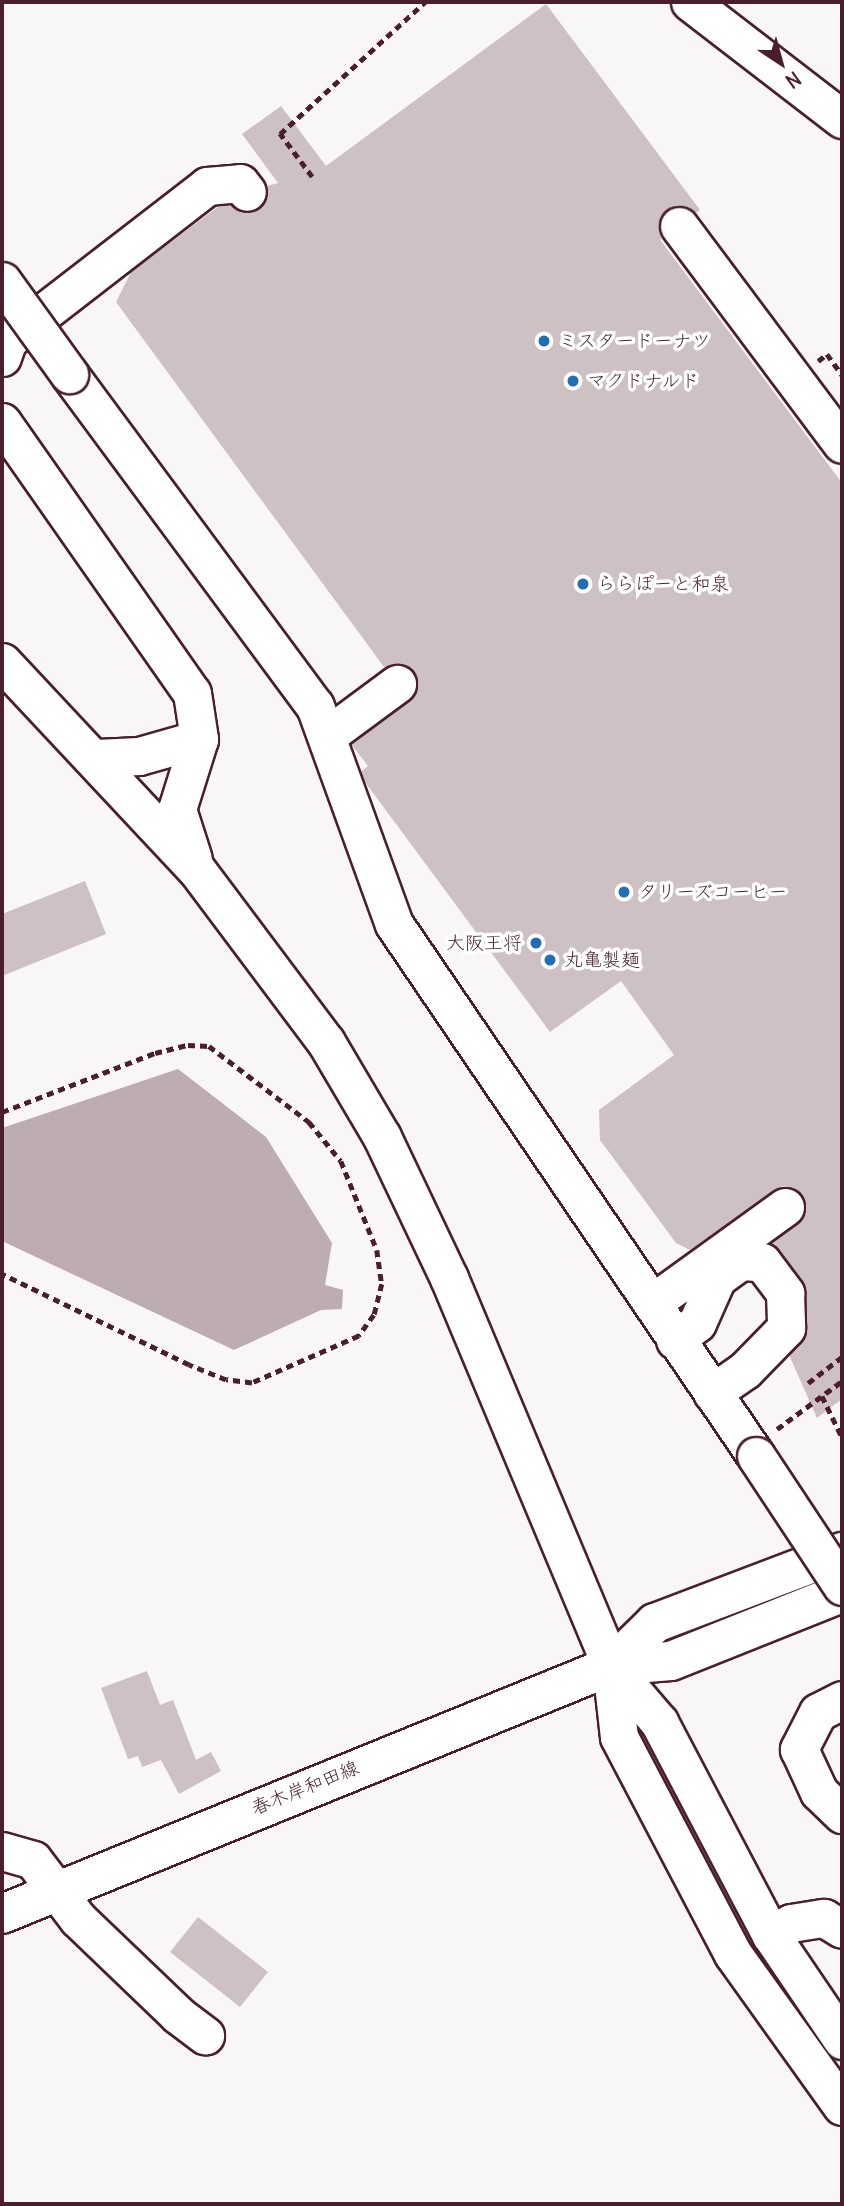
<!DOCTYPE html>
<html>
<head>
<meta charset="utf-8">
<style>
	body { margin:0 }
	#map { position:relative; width:844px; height:2206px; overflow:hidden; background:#f8f6f7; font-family:Delius,"Klee One",sans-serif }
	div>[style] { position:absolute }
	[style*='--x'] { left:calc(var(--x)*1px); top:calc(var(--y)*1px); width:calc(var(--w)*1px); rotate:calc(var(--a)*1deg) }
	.water>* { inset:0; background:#bdadb0 }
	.building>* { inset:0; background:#cdc1c4 }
	.path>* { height:4.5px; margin-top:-2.25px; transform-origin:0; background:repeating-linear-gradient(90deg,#4a1f2b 0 7px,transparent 0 12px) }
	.roads { filter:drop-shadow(2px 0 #4a1f2b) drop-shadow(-2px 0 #4a1f2b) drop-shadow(0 2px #4a1f2b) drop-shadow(0 -2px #4a1f2b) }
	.minor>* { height:37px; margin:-18.5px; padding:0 18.5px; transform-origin:18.5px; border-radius:18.5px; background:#fff }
	.major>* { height:38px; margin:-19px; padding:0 19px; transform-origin:19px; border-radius:19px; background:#fff }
	.bridges { filter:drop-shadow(2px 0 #4a1f2b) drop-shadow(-2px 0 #4a1f2b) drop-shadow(0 2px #4a1f2b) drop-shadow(0 -2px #4a1f2b) }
	.minor-bridge>* { height:37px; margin:-18.5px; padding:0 18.5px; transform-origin:18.5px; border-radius:18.5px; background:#fff }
	.dots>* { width:19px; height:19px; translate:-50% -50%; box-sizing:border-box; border:4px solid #fff; border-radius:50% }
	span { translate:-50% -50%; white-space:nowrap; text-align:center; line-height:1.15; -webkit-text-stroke:7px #fff; paint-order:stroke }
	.poi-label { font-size:19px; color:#4a1f2b }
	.left { translate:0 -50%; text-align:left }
	.right { translate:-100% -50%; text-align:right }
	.street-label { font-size:19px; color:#4a1f2b }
	.frame { position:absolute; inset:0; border:4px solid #4a1f2b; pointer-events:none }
	.north { position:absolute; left:746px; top:28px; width:70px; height:70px; -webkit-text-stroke:5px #fff; paint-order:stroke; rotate:144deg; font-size:19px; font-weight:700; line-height:28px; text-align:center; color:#4a1f2b }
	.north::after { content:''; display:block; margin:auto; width:24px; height:32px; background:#4a1f2b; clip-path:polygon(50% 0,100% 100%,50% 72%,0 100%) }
</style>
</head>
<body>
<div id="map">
	<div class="water">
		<i style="clip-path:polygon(178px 1069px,266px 1137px,332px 1243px,325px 1285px,343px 1290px,342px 1309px,321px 1310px,234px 1350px,2px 1241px,2px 1128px)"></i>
	</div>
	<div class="building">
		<i style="clip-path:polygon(546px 4px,700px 210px,696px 213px,677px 205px,666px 210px,660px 218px,661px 241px,842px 483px,842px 1399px,817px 1418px,789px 1355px,806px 1335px,806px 1292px,771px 1243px,804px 1216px,802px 1195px,782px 1186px,690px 1250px,676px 1243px,600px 1140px,599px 1110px,674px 1055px,621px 981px,550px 1032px,365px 782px,361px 772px,368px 766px,351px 744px,410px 700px,416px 692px,414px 672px,405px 665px,384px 667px,116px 302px,131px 272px,219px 206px,230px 205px,249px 213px,260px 208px,267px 199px,267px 186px,278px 183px,242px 134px,281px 106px,326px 166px)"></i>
		<i style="clip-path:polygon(85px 881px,106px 934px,2px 976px,2px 914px)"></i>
		<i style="clip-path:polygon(147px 1671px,160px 1705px,173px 1700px,196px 1760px,211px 1752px,221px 1771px,179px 1794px,161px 1760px,142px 1767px,138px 1756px,128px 1759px,101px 1688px)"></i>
		<i style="clip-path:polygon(198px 1917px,268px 1972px,240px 2007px,170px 1952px)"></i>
	</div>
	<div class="path">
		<i style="--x:312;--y:177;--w:54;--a:-126.7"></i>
		<i style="--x:280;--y:134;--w:196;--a:-42.3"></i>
		<i style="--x:818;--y:361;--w:11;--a:-38"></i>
		<i style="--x:827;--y:354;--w:26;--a:54"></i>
		<i style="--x:2;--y:1112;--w:164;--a:-21.1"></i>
		<i style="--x:155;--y:1053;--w:34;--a:-14"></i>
		<i style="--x:188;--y:1045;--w:21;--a:3"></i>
		<i style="--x:209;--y:1046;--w:126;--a:37.2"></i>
		<i style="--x:309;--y:1122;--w:50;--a:50.6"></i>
		<i style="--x:341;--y:1161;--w:96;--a:68"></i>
		<i style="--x:377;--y:1250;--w:34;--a:82"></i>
		<i style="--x:382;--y:1284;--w:32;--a:104"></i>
		<i style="--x:374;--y:1315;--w:26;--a:126"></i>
		<i style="--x:359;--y:1336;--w:117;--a:156.3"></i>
		<i style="--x:252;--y:1383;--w:26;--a:-173"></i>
		<i style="--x:226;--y:1380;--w:40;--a:-158"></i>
		<i style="--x:189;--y:1365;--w:208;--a:-154.1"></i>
		<i style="--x:808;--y:1383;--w:43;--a:-37.4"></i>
		<i style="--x:822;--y:1396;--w:46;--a:64"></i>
		<i style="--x:777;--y:1429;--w:81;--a:-36.4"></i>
	</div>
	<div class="roads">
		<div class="minor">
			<i style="--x:690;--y:2;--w:192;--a:37.6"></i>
			<i style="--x:2;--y:357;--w:18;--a:-71"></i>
			<i style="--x:8;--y:340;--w:252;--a:-37.7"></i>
			<i style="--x:207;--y:186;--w:33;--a:-5"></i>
			<i style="--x:240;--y:183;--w:11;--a:52"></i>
			<i style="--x:69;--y:374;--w:413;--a:53.5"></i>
			<i style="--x:315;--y:706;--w:232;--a:70.1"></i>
			<i style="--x:394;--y:924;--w:643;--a:55.77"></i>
			<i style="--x:2;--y:422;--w:331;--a:55"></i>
			<i style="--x:192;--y:693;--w:47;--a:81.3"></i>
			<i style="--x:199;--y:739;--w:73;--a:107.4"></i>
			<i style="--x:177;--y:809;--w:52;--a:72.3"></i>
			<i style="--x:2;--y:662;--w:284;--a:46.9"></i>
			<i style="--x:196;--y:869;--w:216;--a:53.1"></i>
			<i style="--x:326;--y:1042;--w:110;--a:59.5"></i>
			<i style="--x:382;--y:1137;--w:156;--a:64.6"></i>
			<i style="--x:449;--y:1278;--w:420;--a:67.3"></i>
			<i style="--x:611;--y:1666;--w:74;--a:49.4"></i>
			<i style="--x:659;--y:1722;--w:241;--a:62.3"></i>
			<i style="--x:771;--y:1935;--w:127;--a:55.9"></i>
			<i style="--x:328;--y:735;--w:86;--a:-36.5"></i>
			<i style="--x:96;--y:758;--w:43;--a:-2.7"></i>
			<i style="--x:139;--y:756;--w:62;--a:-15.8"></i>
			<i style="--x:652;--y:1303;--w:164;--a:-35.8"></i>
			<i style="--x:675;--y:1340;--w:28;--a:-38"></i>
			<i style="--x:697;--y:1323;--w:49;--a:-66"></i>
			<i style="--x:717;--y:1278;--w:29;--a:-36"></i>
			<i style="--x:740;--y:1261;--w:22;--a:3"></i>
			<i style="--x:762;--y:1262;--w:39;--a:53"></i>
			<i style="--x:785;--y:1293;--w:35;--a:88"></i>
			<i style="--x:786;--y:1328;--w:59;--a:134.3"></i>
			<i style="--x:745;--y:1370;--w:40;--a:145.1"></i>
			<i style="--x:611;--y:1666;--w:71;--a:83.6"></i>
			<i style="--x:619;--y:1737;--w:245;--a:62.3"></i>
			<i style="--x:733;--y:1954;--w:187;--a:54.4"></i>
			<i style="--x:842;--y:1700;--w:27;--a:153"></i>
			<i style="--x:818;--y:1712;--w:42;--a:117.2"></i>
			<i style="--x:799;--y:1749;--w:47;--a:65.1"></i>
			<i style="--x:819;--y:1792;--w:32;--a:44"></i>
			<i style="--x:2;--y:1851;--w:32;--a:16"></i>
			<i style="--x:33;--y:1860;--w:74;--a:52.7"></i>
			<i style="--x:78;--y:1919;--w:139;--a:43.8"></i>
			<i style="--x:178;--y:2015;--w:34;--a:37"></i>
			<i style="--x:771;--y:1935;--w:23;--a:-31"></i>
			<i style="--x:791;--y:1923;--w:33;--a:-9"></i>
			<i style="--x:824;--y:1918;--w:21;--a:31"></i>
		</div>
		<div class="major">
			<i style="--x:611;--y:1666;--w:62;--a:-44.3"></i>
			<i style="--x:655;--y:1623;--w:200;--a:-20.8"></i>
			<i style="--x:2;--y:1914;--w:658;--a:-22.16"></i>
			<i style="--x:611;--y:1666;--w:60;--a:-4.8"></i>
			<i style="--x:671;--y:1661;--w:184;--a:-21.7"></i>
		</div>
	</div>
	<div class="bridges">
		<div class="minor-bridge">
			<i style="--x:679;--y:226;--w:272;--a:53.2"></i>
			<i style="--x:2;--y:281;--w:115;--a:54.2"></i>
			<i style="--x:756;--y:1456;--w:156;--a:56.5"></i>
		</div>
	</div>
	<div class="dots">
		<i style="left:544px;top:341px;background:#1f6fb2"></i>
		<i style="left:573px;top:381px;background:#1f6fb2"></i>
		<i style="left:583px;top:584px;background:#1f6fb2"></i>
		<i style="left:624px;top:892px;background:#1f6fb2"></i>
		<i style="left:536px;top:943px;background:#1f6fb2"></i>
		<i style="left:550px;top:960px;background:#1f6fb2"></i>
	</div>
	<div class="poi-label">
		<span class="left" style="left:558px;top:341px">ミスタードーナツ</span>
		<span class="left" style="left:587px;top:381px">マクドナルド</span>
		<span class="left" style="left:597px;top:584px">ららぽーと和泉</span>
		<span class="left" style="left:638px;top:892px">タリーズコーヒー</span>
		<span class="right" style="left:522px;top:943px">大阪王将</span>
		<span class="left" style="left:564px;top:960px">丸亀製麺</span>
	</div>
	<div class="street-label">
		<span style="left:305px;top:1788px;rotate:-22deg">春木岸和田線</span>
	</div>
	<div class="frame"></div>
	<div class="north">N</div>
</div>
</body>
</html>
